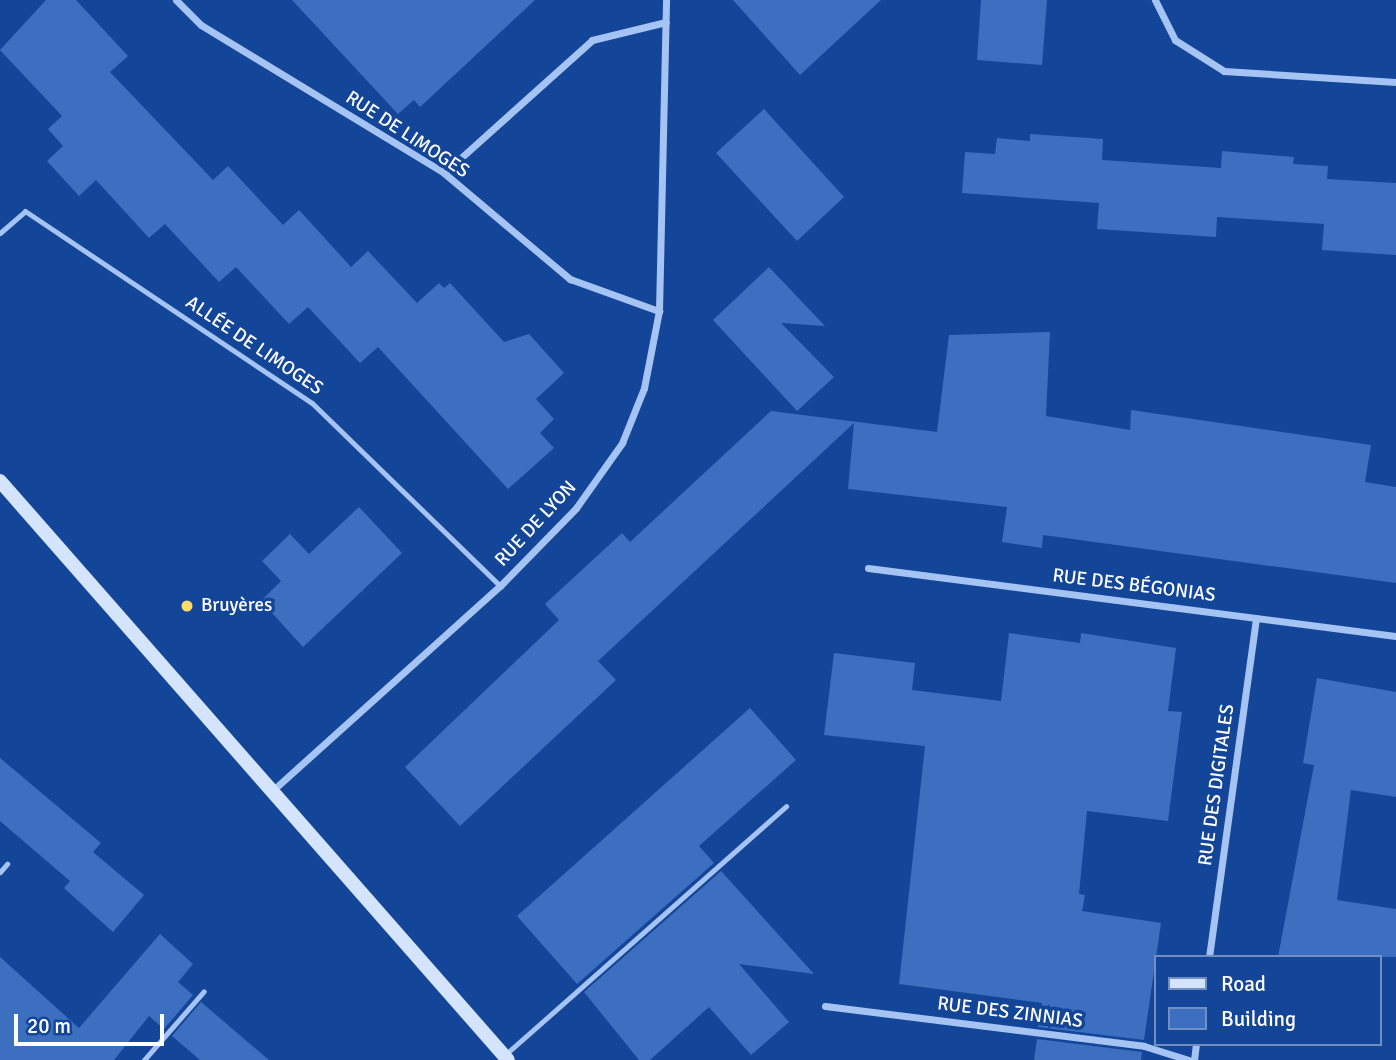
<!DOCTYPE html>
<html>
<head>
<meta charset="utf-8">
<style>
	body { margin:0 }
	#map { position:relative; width:1396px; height:1060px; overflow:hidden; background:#134598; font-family:Signika,sans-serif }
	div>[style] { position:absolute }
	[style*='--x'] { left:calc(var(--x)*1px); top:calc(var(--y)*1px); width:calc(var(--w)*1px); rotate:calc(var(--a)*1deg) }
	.building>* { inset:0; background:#3c6fc0 }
	.lane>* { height:5px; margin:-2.5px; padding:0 2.5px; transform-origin:2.5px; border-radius:2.5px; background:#a6c4f3 }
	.street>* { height:7px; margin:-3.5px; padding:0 3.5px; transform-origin:3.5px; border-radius:3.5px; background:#a6c4f3 }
	.secondary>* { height:14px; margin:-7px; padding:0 7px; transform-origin:7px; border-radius:7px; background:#d5e4fd }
	.dots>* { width:19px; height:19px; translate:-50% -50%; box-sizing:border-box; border:4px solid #134598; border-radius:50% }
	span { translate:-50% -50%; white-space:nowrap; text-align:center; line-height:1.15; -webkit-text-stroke:7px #134598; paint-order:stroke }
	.street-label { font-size:19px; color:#fff }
	.poi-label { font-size:19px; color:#fff }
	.left { translate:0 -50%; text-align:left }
	.legend { position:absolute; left:1154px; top:955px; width:228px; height:91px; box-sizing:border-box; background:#134598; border:2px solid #718fc1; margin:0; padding:9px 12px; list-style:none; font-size:21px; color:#fff }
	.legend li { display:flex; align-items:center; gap:14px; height:35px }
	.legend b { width:35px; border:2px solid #718fc1 }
	.scale { position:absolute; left:14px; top:1014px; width:150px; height:32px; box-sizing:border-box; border:4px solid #fff; border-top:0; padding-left:9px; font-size:21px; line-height:24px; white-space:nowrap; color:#fff; -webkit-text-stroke:5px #134598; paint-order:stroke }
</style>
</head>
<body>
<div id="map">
	<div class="building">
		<i style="clip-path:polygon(46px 0,76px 0,128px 56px,110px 72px,213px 180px,228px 166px,283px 225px,299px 210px,351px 267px,368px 251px,417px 303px,439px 283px,444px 288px,450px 283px,504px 342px,529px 334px,564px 373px,536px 399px,554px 419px,540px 433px,554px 448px,508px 489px,378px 347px,360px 363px,308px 307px,289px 324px,236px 267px,219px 282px,165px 224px,149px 238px,96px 180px,79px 196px,47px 161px,63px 146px,48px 129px,62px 116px,0 50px)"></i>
		<i style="clip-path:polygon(292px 0,535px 0,420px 107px,414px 100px,398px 114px)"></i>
		<i style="clip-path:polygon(733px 0,881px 0,800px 75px)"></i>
		<i style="clip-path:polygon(981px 0,1047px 0,1042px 65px,977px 60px)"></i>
		<i style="clip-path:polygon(764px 109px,844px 197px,797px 241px,716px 153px)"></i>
		<i style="clip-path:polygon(1030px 134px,1103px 139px,1102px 160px,1221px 168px,1222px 151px,1294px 157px,1293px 164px,1328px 166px,1327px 179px,1396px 183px,1396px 255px,1322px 250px,1324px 224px,1217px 217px,1216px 237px,1097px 229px,1099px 203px,962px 193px,965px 152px,995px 154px,997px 138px,1030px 141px)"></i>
		<i style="clip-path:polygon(769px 267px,825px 326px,781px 323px,834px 377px,797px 411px,713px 320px)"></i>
		<i style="clip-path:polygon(1050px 332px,1046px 416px,1130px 430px,1131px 410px,1371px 445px,1365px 482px,1396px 487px,1396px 583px,1043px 535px,1042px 548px,1002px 542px,1007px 507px,848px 489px,854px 423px,598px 661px,616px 680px,460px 826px,405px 767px,559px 620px,545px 604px,622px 533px,630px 542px,771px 411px,937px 432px,949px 335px)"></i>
		<i style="clip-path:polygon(359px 507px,402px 553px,303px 647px,261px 601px,281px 581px,262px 561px,290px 534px,309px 554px)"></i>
		<i style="clip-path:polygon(1009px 633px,1080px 643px,1081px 633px,1176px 648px,1168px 711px,1182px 712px,1168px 821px,1087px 811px,1079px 894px,1085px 895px,1082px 911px,1161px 923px,1144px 1040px,1038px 1027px,1042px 1003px,899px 984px,925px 746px,824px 735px,834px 653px,915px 663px,912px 690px,1001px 701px)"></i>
		<i style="clip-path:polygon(1317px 678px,1396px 692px,1396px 797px,1351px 790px,1337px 900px,1396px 909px,1396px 957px,1278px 957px,1314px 765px,1303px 763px)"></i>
		<i style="clip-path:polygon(750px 708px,796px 760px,699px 846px,714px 863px,577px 984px,517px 916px)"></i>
		<i style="clip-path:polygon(0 758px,101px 843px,93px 852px,144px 895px,113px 932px,64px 888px,70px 881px,0 821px)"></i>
		<i style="clip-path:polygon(721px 871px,814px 974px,739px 964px,789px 1022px,751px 1055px,709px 1007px,650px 1060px,639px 1060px,584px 992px)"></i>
		<i style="clip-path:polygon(160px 934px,193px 964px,178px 982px,193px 995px,164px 1029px,149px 1016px,114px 1060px,0 1060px,0 957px,79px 1028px)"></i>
		<i style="clip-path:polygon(201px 1002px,269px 1060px,200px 1060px,172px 1036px)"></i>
		<i style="clip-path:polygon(1037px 1039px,1142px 1052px,1141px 1060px,1034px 1060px)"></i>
	</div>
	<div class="lane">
		<i style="--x:0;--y:233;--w:33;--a:-41"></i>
		<i style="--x:25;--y:211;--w:345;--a:33.8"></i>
		<i style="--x:312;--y:403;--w:262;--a:44.2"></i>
		<i style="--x:0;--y:872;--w:11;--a:-49"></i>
		<i style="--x:506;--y:1054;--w:374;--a:-41.5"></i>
		<i style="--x:144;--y:1060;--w:91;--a:-49"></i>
	</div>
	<div class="street">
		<i style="--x:176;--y:0;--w:35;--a:45"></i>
		<i style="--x:201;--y:25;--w:285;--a:31.3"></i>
		<i style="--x:444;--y:173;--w:165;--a:40.1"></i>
		<i style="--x:570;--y:279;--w:95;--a:19.8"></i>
		<i style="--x:1155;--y:0;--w:45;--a:63.4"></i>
		<i style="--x:1175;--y:40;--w:58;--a:32.3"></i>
		<i style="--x:1224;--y:71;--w:172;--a:3.7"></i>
		<i style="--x:444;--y:173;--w:199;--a:-41.9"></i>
		<i style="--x:592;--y:40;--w:76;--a:-13.7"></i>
		<i style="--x:868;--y:568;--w:532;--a:7.34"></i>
		<i style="--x:272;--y:791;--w:307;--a:-42"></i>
		<i style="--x:500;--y:586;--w:109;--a:-45.7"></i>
		<i style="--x:576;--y:508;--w:80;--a:-54.7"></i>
		<i style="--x:622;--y:443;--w:59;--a:-68.2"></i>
		<i style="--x:644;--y:388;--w:78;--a:-79"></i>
		<i style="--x:659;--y:311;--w:311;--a:-88.7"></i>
		<i style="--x:1209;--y:957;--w:342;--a:-82.1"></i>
		<i style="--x:825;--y:1006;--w:321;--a:7.1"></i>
		<i style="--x:1144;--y:1046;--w:47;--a:17.3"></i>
		<i style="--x:1194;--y:1060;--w:16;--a:-83"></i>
	</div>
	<div class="secondary">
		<i style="--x:0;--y:481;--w:770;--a:48.74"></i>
	</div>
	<div class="dots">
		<i style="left:187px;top:606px;background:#ffdc68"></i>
	</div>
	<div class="street-label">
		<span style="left:407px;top:135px;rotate:33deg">RUE DE LIMOGES</span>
		<span style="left:254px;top:346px;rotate:34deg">ALLÉE DE LIMOGES</span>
		<span style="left:536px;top:524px;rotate:-47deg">RUE DE LYON</span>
		<span style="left:1134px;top:586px;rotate:7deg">RUE DES BÉGONIAS</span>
		<span style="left:1217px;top:785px;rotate:-82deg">RUE DES DIGITALES</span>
		<span style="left:1010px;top:1013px;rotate:7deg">RUE DES ZINNIAS</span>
	</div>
	<div class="poi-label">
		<span class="left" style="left:201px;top:606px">Bruyères</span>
	</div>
	<ul class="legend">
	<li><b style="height:9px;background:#d5e4fd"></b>Road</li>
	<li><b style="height:19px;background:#3c6fc0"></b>Building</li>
	</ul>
	<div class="scale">20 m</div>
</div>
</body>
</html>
